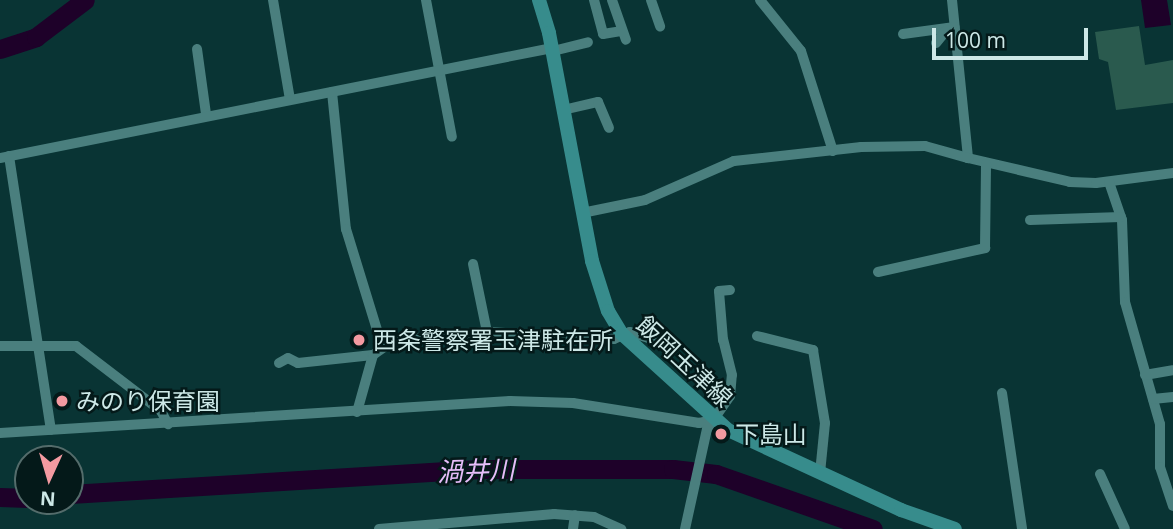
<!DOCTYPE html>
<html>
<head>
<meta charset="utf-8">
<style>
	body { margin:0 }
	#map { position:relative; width:1173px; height:529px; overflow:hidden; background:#093434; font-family:"Open Sans","Noto Sans JP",sans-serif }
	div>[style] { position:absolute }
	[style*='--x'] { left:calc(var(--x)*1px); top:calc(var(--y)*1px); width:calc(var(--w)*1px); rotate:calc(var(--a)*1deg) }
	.water>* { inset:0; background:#1e0129 }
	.river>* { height:19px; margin:-9.5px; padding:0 9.5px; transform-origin:9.5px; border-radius:9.5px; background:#1e0129 }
	.building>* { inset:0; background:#2a5a4e }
	.street>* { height:10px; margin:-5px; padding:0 5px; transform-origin:5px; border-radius:5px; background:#4a7f7e }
	.secondary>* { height:14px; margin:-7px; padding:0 7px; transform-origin:7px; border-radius:7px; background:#378c8c }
	.dots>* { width:19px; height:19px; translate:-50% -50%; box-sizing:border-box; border:4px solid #041919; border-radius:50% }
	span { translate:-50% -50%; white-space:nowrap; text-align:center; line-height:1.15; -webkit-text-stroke:5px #041919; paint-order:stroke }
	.poi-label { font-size:24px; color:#cde8e7 }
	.left { translate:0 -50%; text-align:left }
	.street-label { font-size:24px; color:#cde8e7 }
	.water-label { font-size:26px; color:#e6bdf9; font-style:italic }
	.north { position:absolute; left:14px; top:445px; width:70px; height:70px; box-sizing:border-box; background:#041919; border:2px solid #546c6b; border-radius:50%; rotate:184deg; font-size:19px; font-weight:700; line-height:28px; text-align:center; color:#cde8e7 }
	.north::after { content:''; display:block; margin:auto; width:24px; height:32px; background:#f49aa1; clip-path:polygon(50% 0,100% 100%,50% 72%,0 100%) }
	.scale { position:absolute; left:932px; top:28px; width:156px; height:32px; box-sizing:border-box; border:4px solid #cde8e7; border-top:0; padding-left:9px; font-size:21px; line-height:24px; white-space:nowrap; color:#cde8e7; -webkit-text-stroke:5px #041919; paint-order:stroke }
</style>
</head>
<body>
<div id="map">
	<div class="water">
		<i style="clip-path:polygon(1141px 0,1167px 0,1171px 25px,1145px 28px)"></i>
	</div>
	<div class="river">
		<i style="--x:0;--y:49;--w:38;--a:-18"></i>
		<i style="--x:36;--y:37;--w:61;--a:-37.1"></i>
		<i style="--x:70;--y:494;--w:414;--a:-3.5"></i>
		<i style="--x:483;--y:469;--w:190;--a:0"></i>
		<i style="--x:673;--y:469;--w:43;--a:6.6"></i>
		<i style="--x:716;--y:474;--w:166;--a:19.3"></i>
		<i style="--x:0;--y:497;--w:28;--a:2"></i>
	</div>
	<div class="building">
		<i style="clip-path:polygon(1139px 26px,1145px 65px,1173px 60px,1173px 103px,1116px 110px,1108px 62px,1099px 59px,1095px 32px)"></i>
	</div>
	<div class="street">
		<i style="--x:273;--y:0;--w:100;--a:80.3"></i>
		<i style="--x:426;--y:0;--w:139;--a:79.3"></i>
		<i style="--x:594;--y:0;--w:35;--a:75"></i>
		<i style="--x:603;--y:34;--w:18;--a:-9"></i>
		<i style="--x:612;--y:0;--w:42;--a:70.7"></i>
		<i style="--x:651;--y:0;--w:28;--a:71"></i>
		<i style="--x:760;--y:0;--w:65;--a:51.2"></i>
		<i style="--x:801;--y:51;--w:105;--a:72.3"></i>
		<i style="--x:952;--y:0;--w:159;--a:84.2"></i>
		<i style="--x:968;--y:158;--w:105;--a:13.2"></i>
		<i style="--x:1070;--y:182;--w:26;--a:2"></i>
		<i style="--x:1096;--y:183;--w:78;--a:-7.4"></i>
		<i style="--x:903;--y:34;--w:52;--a:-7.7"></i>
		<i style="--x:936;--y:43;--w:19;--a:-51"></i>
		<i style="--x:197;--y:49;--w:66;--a:82.1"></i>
		<i style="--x:553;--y:51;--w:36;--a:-14"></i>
		<i style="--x:332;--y:92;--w:138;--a:84.2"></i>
		<i style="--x:346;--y:229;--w:122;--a:72.9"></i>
		<i style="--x:563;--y:110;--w:36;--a:-13"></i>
		<i style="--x:598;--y:102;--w:28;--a:67"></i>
		<i style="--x:9;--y:156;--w:277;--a:81.3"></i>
		<i style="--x:0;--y:158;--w:563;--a:-11.27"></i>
		<i style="--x:1109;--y:182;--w:40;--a:71.1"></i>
		<i style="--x:1122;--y:220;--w:82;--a:87.9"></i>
		<i style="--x:1125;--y:302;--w:127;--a:74"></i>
		<i style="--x:1160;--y:424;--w:43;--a:90"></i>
		<i style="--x:1160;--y:467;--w:41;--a:71.6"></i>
		<i style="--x:582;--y:213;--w:64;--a:-11.7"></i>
		<i style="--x:645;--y:200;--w:97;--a:-23.7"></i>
		<i style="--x:734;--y:161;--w:128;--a:-6.3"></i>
		<i style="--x:861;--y:147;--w:64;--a:-0.9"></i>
		<i style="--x:925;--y:146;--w:45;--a:15.6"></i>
		<i style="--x:1030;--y:220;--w:91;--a:-1.9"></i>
		<i style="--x:473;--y:264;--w:69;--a:78.4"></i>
		<i style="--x:878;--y:272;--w:110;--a:-12.6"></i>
		<i style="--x:985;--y:248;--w:84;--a:-89.3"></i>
		<i style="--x:757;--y:336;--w:58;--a:14"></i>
		<i style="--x:813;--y:350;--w:74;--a:80.7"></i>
		<i style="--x:825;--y:423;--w:50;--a:95.7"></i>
		<i style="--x:0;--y:346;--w:76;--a:0"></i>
		<i style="--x:76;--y:346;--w:107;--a:37.4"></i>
		<i style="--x:161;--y:411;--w:15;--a:62"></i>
		<i style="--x:279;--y:363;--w:10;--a:-29"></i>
		<i style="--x:288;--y:358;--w:11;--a:27"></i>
		<i style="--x:298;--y:363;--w:75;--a:-6.1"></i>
		<i style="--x:1145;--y:375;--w:28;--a:-10"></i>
		<i style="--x:1002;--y:393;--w:137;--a:81.6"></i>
		<i style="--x:1153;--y:399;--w:20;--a:-6"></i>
		<i style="--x:357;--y:412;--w:59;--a:-74.3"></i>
		<i style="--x:373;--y:355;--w:24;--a:-35"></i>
		<i style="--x:393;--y:341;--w:94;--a:-5.5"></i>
		<i style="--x:487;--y:332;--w:127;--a:3.2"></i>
		<i style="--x:614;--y:339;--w:17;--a:-24"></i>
		<i style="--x:630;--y:332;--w:29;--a:18"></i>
		<i style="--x:0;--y:433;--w:511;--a:-3.59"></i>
		<i style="--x:510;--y:401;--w:63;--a:1.8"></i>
		<i style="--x:573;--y:403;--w:128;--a:9"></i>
		<i style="--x:699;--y:423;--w:14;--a:-12"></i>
		<i style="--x:1100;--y:474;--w:60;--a:65.6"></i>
		<i style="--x:379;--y:529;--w:176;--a:-4.9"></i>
		<i style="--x:554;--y:514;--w:40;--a:4.3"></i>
		<i style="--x:594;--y:517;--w:30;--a:24"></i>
		<i style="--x:573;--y:529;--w:14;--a:-82"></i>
		<i style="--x:685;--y:529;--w:102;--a:-77.6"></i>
		<i style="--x:707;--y:429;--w:40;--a:-55.1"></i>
		<i style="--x:730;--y:396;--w:21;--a:-85"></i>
		<i style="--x:732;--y:375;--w:36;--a:-104"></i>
		<i style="--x:723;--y:340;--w:49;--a:-94.7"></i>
		<i style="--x:719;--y:291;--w:11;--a:-5"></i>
	</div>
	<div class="secondary">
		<i style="--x:539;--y:0;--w:34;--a:73"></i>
		<i style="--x:549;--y:33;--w:232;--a:79.3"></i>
		<i style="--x:592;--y:261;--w:52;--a:72.3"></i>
		<i style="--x:608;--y:311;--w:26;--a:59"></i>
		<i style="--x:621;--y:333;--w:144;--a:42.2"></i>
		<i style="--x:728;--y:430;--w:191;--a:24.8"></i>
		<i style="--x:901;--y:510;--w:57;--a:19.4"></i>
	</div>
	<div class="dots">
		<i style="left:359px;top:340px;background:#f49aa1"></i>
		<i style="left:62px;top:401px;background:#f49aa1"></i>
		<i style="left:721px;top:434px;background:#f49aa1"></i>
	</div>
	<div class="poi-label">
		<span class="left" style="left:373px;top:340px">西条警察署玉津駐在所</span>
		<span class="left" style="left:76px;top:401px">みのり保育園</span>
		<span class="left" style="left:735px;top:434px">下島山</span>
	</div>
	<div class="street-label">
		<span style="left:685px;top:361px;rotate:43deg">飯岡玉津線</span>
	</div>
	<div class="water-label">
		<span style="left:476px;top:471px;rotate:-2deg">渦井川</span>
	</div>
	<div class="north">N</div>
	<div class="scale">100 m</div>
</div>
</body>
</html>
